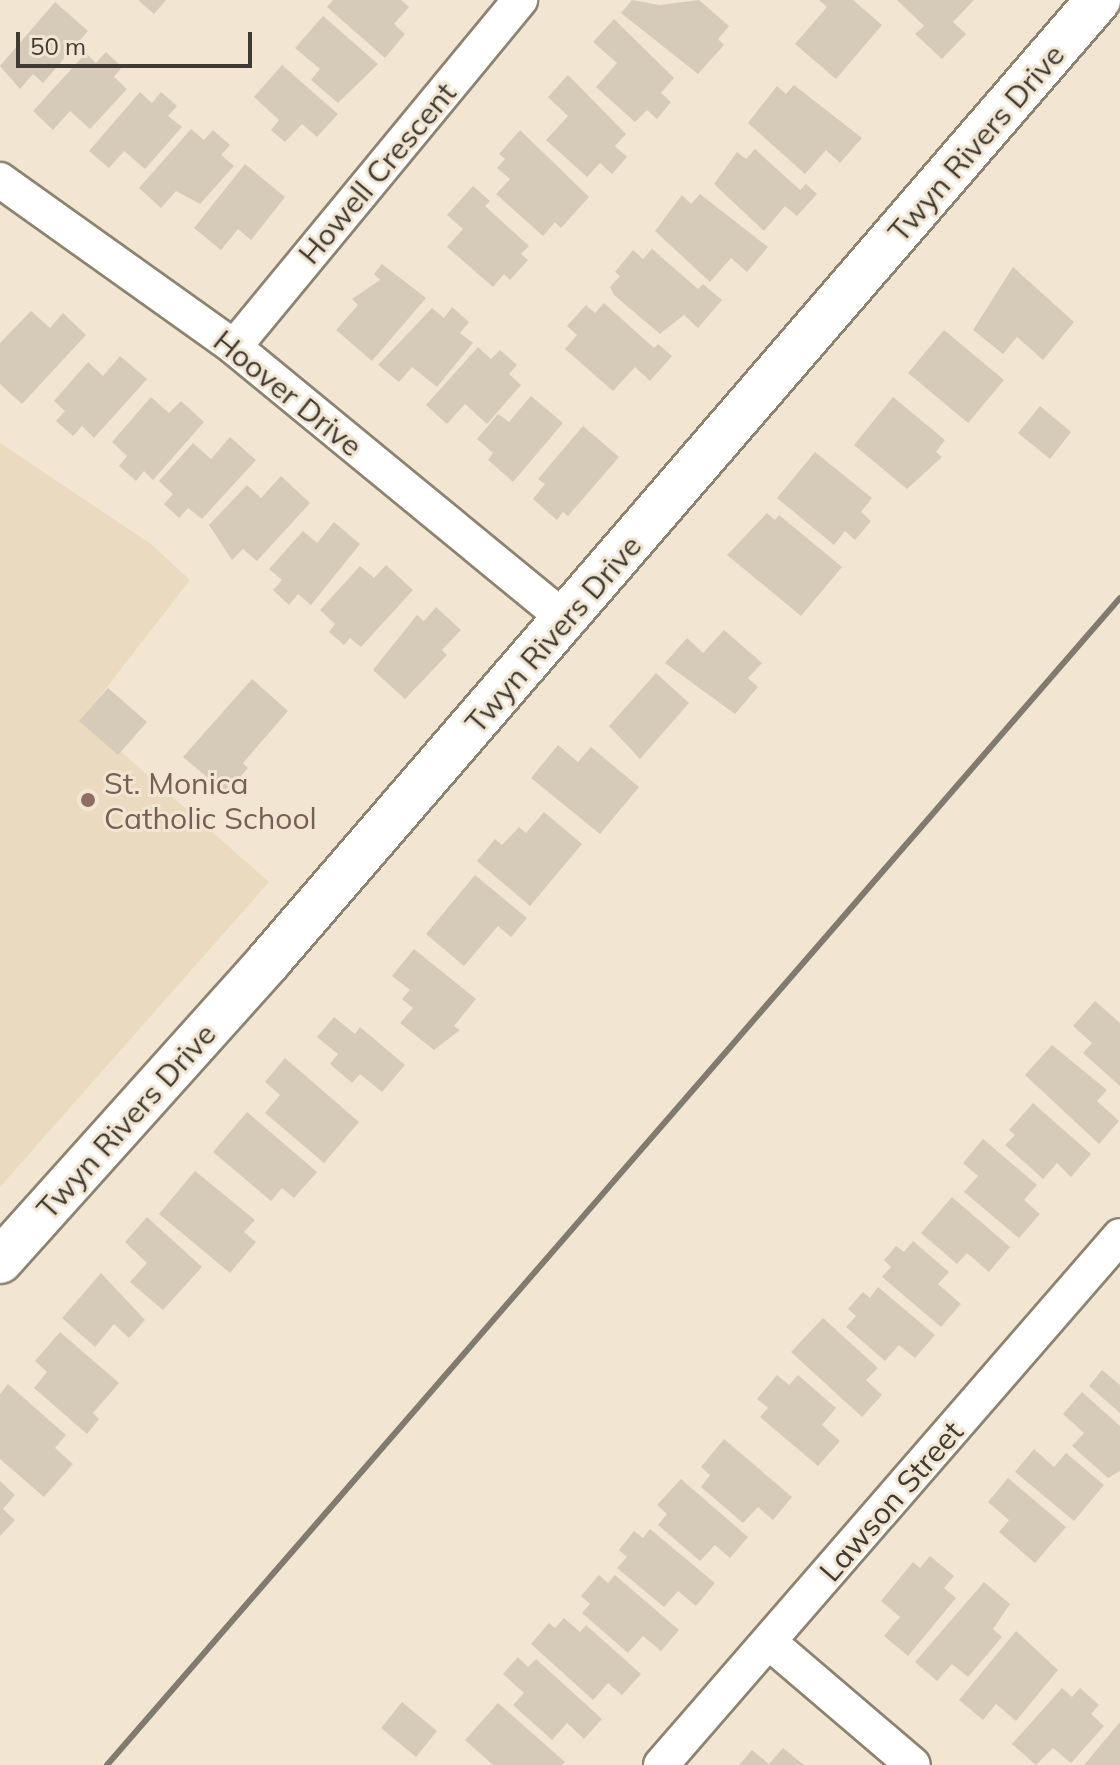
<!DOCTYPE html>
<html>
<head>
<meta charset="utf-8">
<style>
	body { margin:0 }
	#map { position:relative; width:1120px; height:1765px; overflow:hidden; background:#f2e6d3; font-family:Mulish,sans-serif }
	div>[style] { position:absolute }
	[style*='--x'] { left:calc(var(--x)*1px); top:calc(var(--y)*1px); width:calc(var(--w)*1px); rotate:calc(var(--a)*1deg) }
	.built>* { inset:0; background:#eadac0 }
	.building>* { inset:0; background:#d6cbb8 }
	.roads { filter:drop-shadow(2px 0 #8d8371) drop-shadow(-2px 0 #8d8371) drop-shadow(0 2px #8d8371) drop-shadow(0 -2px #8d8371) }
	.minor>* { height:34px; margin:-17px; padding:0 17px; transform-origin:17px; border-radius:17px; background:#fff }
	.tertiary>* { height:44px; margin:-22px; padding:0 22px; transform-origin:22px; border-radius:22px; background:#fff }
	.rail>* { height:6px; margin:-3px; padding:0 3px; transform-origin:3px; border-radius:3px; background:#817a6e }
	.dots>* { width:22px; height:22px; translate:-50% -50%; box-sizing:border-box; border:4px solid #f2e6d3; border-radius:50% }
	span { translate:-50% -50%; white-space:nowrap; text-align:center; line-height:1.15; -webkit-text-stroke:6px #f2e6d3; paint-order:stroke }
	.street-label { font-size:30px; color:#3f3b33 }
	.education-label { font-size:30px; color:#785e54 }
	.left { translate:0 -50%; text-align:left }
	.scale { position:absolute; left:16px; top:32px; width:236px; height:36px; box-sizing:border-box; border:4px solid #3f3b33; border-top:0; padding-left:10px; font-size:24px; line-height:28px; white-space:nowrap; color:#3f3b33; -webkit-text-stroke:6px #f2e6d3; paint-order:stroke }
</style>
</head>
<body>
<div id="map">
	<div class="built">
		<i style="clip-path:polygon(0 443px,151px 544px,190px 580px,83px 718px,269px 882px,0 1187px)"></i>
	</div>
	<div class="building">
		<i style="clip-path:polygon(138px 0,166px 0,154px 14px)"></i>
		<i style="clip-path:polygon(333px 0,401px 0,409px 7px,394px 24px,405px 34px,385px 58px,327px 7px)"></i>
		<i style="clip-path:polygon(632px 0,660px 5px,699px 0,729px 26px,718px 39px,724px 45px,698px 74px,621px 13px)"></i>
		<i style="clip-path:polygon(819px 0,853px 0,882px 25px,836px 79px,795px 44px,827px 7px)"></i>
		<i style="clip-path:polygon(897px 0,974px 0,953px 22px,966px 34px,942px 59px,915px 34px,924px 26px)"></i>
		<i style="clip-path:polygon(55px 2px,88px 31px,43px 83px,33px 74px,20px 89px,0 66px)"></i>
		<i style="clip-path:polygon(323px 16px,378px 64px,338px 103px,311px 80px,320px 69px,295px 48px)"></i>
		<i style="clip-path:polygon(614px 19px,674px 78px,661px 93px,671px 102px,657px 119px,647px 110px,635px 122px,596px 87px,617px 63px,593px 42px)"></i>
		<i style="clip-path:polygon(106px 52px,122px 67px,114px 77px,127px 89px,90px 129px,70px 111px,53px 130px,33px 111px,86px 53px,96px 63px)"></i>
		<i style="clip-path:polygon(282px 65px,338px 114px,317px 137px,302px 124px,285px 142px,271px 130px,279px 120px,254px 97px)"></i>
		<i style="clip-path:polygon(568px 75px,626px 134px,615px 146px,627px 157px,612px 174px,600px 163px,587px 177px,546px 140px,568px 116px,548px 97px)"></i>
		<i style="clip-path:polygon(794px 85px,862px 138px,840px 163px,826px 150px,805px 174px,748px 123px,777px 86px,786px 94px)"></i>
		<i style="clip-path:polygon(140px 92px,152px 103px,161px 92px,177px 106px,168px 116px,182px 127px,145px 169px,124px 151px,109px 168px,89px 151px)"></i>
		<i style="clip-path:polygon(191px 129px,204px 140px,213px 130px,230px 145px,221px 155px,234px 166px,200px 204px,176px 191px,161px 208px,139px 188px)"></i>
		<i style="clip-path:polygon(520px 130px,589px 197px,561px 228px,555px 222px,543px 236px,496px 194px,510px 179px,497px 168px,505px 159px,499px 154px)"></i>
		<i style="clip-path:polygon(755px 149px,800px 190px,806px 184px,817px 194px,797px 216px,785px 206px,764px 231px,714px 184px,737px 152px,746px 159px)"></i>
		<i style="clip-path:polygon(245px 164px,285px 197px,251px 240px,238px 229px,221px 250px,194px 228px)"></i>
		<i style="clip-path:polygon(473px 186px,490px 201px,485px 206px,529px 246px,521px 254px,528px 260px,510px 280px,504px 274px,493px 287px,447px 247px,463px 229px,447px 215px)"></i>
		<i style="clip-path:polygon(700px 194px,768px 247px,747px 272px,731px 258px,710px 282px,655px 231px,682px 195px,691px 204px)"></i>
		<i style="clip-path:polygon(652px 249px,698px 289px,703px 284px,722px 300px,698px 328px,684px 315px,660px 334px,614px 295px,610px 287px,620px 276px,615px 272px,633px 250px,643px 259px)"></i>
		<i style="clip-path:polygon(382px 264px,426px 298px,372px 361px,336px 330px,358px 305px,352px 299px,380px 280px,374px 274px)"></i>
		<i style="clip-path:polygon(1013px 267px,1074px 322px,1043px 360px,1017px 337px,1003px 354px,973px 330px)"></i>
		<i style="clip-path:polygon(604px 303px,654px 348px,658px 344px,672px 356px,650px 381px,635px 367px,613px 391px,565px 349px,577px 335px,567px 326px,586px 305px,595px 313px)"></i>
		<i style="clip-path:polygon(452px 307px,469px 322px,460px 333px,473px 343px,437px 387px,412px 367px,399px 382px,378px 365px,432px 308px,444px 318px)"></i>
		<i style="clip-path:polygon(31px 311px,50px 328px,63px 313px,86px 335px,22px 404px,0 384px,0 343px)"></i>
		<i style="clip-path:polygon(944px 330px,1004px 380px,968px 423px,908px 373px)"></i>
		<i style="clip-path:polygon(478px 347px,491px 359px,500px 350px,517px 365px,509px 374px,521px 385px,487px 424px,465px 404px,447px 424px,426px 405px)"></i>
		<i style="clip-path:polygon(120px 356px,147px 379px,94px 438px,82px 426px,73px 436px,56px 421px,65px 411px,54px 401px,88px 362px,103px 376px)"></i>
		<i style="clip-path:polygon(531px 396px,563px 423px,513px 482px,488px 460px,493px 453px,477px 439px,498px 414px,509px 422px)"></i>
		<i style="clip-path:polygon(151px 397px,169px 413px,181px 401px,204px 422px,153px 480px,144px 471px,136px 481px,119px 466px,127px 456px,112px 442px)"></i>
		<i style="clip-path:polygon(893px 397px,945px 440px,936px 452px,942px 457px,907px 489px,854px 445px)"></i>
		<i style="clip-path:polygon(1040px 406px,1071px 432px,1050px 459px,1018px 433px)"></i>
		<i style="clip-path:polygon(583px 426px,619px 457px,568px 516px,563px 512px,557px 520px,533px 499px,545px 484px,538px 479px)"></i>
		<i style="clip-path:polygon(230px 437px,256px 460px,202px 519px,188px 508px,179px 518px,164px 504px,173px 494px,159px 481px,193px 443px,211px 459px)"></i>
		<i style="clip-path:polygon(815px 452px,872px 498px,861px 512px,871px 521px,855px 540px,845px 531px,834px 545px,777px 498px)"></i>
		<i style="clip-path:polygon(281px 476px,310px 503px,257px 561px,243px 549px,232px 560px,209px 525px,247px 485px,261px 498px)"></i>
		<i style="clip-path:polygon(767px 513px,775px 520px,779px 515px,842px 567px,801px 616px,727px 555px)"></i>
		<i style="clip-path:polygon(334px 522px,360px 544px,311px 605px,298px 594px,289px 605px,273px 590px,282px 580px,269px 569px,303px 531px,317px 543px)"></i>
		<i style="clip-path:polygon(386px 565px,413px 590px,361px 647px,350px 638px,344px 645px,329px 632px,335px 624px,320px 610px,360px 566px,374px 578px)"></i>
		<i style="clip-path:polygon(436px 607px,461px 630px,442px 650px,447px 655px,405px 699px,373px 670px,417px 615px,424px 621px)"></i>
		<i style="clip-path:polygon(724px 630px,762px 663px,748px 678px,758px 687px,735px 714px,665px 663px,687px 638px,703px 653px)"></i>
		<i style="clip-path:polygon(656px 673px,689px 703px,640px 759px,609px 726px)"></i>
		<i style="clip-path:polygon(252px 679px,288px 711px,243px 763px,248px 768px,226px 793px,183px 757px)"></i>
		<i style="clip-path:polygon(108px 688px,147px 722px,118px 755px,79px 721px)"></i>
		<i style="clip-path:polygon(558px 745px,578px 762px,591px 747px,639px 787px,600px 834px,531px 778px)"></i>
		<i style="clip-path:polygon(544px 812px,582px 844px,530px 906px,477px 861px,495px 839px,502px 845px,519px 827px,526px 833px)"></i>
		<i style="clip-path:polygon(475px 875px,527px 918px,511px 937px,498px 926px,464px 966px,426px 934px)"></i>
		<i style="clip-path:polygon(414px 949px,476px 999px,454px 1026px,460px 1030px,434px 1050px,400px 1023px,413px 1008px,402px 999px,410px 990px,392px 976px)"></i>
		<i style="clip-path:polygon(1095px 1001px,1120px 1023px,1120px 1086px,1083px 1053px,1092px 1043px,1073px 1026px)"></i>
		<i style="clip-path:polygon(334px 1017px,355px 1034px,360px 1027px,405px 1065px,382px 1092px,360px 1074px,352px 1083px,330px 1064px,338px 1054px,317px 1037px)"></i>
		<i style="clip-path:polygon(1052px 1045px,1107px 1090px,1097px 1101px,1119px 1121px,1099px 1144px,1025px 1075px)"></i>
		<i style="clip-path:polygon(285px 1058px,359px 1122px,324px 1163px,265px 1113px,280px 1095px,265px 1082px)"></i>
		<i style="clip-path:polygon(1033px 1103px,1091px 1154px,1071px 1177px,1057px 1163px,1043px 1179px,1005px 1145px,1015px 1135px,1009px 1130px)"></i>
		<i style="clip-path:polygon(247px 1112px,317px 1172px,294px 1198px,282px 1188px,271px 1201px,213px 1152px)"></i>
		<i style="clip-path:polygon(983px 1139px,1037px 1185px,1024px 1200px,1040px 1214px,1019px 1238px,964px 1192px,978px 1176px,963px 1163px)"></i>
		<i style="clip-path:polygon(195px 1171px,255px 1220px,244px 1232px,256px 1242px,230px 1273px,159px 1214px)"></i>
		<i style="clip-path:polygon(952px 1197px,1010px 1247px,989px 1272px,967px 1253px,957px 1264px,921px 1233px)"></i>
		<i style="clip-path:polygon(147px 1217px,202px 1267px,163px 1310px,130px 1282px,147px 1263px,125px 1242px)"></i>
		<i style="clip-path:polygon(913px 1241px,949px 1272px,938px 1284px,961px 1304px,941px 1327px,882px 1277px,891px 1267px,884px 1260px,896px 1246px,904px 1252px)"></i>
		<i style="clip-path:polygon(101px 1273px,145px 1320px,129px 1338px,114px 1324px,95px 1347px,62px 1318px)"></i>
		<i style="clip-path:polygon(878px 1287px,935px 1335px,915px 1358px,899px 1345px,885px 1361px,846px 1327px,856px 1316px,848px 1309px,863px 1292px,870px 1298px)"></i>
		<i style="clip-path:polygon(823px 1318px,878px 1368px,866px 1380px,882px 1395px,862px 1417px,791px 1352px)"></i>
		<i style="clip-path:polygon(60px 1332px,119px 1383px,93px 1413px,99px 1419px,87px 1434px,34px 1388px,47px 1372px,35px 1361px)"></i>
		<i style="clip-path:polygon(1102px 1370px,1120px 1385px,1120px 1413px,1089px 1386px)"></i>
		<i style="clip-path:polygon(777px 1375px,789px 1385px,798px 1375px,836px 1408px,822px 1425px,840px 1441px,818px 1466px,760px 1417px,768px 1408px,757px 1399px)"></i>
		<i style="clip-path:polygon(8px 1384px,66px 1435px,55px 1448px,73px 1464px,44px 1497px,0 1459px,0 1394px)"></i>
		<i style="clip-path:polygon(1082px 1392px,1120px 1426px,1120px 1471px,1108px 1478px,1072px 1446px,1084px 1433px,1063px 1414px)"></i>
		<i style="clip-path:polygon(724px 1439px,792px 1497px,773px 1520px,758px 1507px,743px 1523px,701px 1487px,710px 1475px,701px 1467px)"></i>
		<i style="clip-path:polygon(1034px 1449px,1054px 1467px,1066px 1453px,1104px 1485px,1074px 1521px,1015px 1472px)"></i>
		<i style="clip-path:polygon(1008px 1478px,1066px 1527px,1035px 1563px,999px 1532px,1009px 1520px,988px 1502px)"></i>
		<i style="clip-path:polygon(681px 1479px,748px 1537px,730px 1558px,715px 1545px,700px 1561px,658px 1525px,667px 1514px,657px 1505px)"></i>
		<i style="clip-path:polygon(0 1481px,15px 1495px,3px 1509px,15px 1520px,0 1536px)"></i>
		<i style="clip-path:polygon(650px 1529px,715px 1583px,696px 1606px,678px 1591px,664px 1607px,617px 1568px,627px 1557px,619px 1550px,634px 1531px,643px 1538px)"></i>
		<i style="clip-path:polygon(930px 1556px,954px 1576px,944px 1588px,956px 1598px,908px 1656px,884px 1636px,900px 1617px,881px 1601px,913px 1562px,920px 1568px)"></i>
		<i style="clip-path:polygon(599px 1575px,608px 1583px,615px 1575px,679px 1630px,661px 1651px,643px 1636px,628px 1653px,582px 1613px,590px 1604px,581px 1596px)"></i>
		<i style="clip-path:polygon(984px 1582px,1010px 1604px,993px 1629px,1002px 1637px,968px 1677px,952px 1664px,937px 1681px,915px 1662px)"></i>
		<i style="clip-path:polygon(564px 1618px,580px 1632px,586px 1625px,641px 1674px,622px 1695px,608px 1683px,593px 1700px,531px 1644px,549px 1623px,555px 1628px)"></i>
		<i style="clip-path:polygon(1016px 1631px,1058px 1670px,1016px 1721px,996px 1704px,983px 1720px,959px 1700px)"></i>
		<i style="clip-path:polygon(518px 1657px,528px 1667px,536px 1659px,602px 1719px,584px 1739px,567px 1723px,552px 1740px,513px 1705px,524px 1693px,503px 1674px)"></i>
		<i style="clip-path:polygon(1062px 1688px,1072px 1697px,1080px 1688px,1099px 1705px,1091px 1714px,1104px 1726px,1071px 1763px,1053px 1748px,1036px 1765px,1012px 1744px)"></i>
		<i style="clip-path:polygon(402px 1702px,437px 1731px,416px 1757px,381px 1728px)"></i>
		<i style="clip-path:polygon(498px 1703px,565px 1762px,561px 1765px,493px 1765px,465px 1740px)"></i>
		<i style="clip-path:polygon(1120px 1722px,1120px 1765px,1084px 1765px)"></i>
		<i style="clip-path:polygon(783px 1748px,804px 1765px,739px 1765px,752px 1750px,769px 1764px)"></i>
	</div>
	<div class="roads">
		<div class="minor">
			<i style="--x:0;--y:180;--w:287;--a:35.5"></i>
			<i style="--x:234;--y:347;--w:430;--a:39.4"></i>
			<i style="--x:234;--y:347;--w:450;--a:-50.5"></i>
			<i style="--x:769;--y:1642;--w:189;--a:40.5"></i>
			<i style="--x:661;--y:1765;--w:700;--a:-49.05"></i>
		</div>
		<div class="tertiary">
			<i style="--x:0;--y:1261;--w:402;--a:-48.1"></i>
			<i style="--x:268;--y:962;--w:1271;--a:-49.21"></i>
		</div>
	</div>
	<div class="rail">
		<i style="--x:107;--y:1765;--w:1545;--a:-49.04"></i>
	</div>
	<div class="dots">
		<i style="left:88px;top:800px;background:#8d6e63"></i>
	</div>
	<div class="street-label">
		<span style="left:976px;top:143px;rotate:-49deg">Twyn Rivers Drive</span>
		<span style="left:377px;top:173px;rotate:-50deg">Howell Crescent</span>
		<span style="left:288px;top:393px;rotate:39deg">Hoover Drive</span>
		<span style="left:553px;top:634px;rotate:-49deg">Twyn Rivers Drive</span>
		<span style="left:126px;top:1121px;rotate:-48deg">Twyn Rivers Drive</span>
		<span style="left:891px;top:1501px;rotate:-49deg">Lawson Street</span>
	</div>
	<div class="education-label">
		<span class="left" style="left:104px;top:800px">St. Monica<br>Catholic School</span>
	</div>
	<div class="scale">50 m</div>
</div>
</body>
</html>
